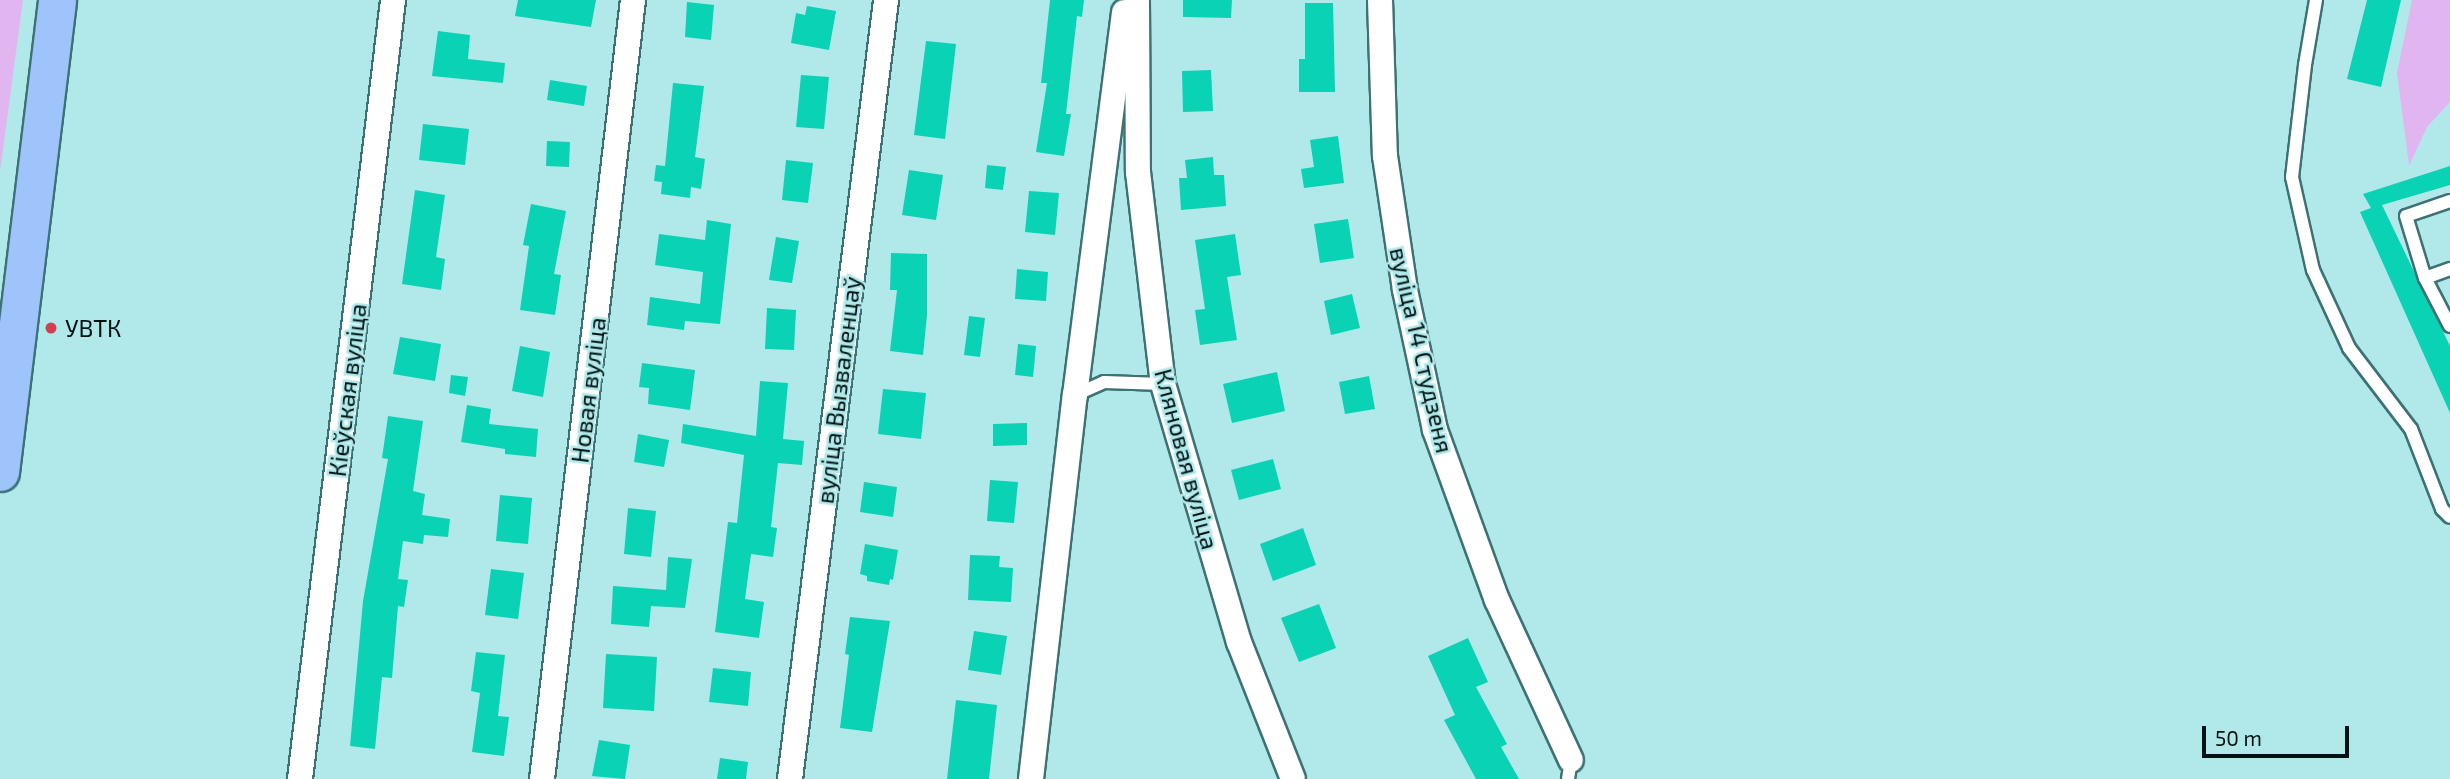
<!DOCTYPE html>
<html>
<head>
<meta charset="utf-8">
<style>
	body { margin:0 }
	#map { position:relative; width:2450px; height:779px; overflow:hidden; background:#b1e9ea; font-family:"Exo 2",sans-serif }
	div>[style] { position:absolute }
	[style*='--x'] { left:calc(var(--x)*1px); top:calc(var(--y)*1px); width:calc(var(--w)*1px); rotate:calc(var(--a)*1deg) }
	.green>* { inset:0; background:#e1b6f0 }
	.building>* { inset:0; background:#0ad2b4 }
	.roads { filter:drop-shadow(2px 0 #3d7274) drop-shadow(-2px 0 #3d7274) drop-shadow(0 2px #3d7274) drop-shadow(0 -2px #3d7274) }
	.service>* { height:12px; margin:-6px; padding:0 6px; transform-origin:6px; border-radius:6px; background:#fff }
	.minor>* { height:24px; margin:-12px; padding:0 12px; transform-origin:12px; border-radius:12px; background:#fff }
	.primary>* { height:37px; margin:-18.5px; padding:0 18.5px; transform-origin:18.5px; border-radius:18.5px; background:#9ec4fb }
	.dots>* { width:19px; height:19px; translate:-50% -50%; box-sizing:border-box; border:4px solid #b1e9ea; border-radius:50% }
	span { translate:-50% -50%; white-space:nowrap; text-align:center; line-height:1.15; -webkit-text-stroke:5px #b1e9ea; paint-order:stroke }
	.poi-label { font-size:24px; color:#001213 }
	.left { translate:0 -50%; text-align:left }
	.street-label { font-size:24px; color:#001213 }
	.scale { position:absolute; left:2202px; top:726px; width:147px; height:32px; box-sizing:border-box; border:4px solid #001213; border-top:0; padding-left:9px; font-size:21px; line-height:24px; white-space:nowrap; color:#001213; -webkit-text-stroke:5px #b1e9ea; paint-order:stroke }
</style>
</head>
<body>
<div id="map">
	<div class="green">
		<i style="clip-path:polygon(0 0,23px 0,0 172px)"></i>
		<i style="clip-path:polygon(2412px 0,2450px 0,2450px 102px,2427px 127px,2409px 166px,2397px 73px)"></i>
	</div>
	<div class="building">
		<i style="clip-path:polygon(518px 0,596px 0,591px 27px,515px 16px)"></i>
		<i style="clip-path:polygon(1050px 0,1084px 0,1082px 17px,1077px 16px,1066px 114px,1071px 114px,1064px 156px,1036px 152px,1047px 83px,1041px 83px)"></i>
		<i style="clip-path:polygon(1183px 0,1232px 0,1231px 18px,1183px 17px)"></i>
		<i style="clip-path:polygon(2367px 0,2401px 0,2381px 87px,2347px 79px)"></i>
		<i style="clip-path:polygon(687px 2px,714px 5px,711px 40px,685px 37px)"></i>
		<i style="clip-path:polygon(1305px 3px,1333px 3px,1335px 92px,1299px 92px,1299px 59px,1305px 59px)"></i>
		<i style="clip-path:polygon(807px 6px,836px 11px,829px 50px,791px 43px,796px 13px,805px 15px)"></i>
		<i style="clip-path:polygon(438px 31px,470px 35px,468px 59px,505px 63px,503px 83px,432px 76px)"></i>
		<i style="clip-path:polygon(926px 41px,956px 44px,945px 139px,914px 135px)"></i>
		<i style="clip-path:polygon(1211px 70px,1213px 111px,1183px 112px,1182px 71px)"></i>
		<i style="clip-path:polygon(801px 75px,829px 77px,824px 129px,796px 127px)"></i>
		<i style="clip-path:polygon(550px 80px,587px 86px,584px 106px,547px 100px)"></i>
		<i style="clip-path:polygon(673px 83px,704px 86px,695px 157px,705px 159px,701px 189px,691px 187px,690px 198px,661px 194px,662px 182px,654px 181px,656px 165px,665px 166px)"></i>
		<i style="clip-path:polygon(423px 124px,469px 129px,465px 165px,419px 160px)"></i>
		<i style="clip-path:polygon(1338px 136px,1344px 183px,1304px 188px,1301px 169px,1314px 167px,1310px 140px)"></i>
		<i style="clip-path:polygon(547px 141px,570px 142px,569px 167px,546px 166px)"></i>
		<i style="clip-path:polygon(1213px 157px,1214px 175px,1224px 175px,1226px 206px,1181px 210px,1179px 178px,1187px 178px,1185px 160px)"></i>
		<i style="clip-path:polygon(786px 160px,813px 163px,808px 203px,782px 200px)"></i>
		<i style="clip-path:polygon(987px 165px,1006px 167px,1003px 190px,985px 188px)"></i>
		<i style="clip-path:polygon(2450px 166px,2450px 185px,2382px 205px,2450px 346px,2450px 413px,2360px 212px,2371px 208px,2363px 194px)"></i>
		<i style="clip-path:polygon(909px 170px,943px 175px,936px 220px,902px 215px)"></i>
		<i style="clip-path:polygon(415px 190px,445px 195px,436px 257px,445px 259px,441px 290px,402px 284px)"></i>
		<i style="clip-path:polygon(1029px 191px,1059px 193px,1055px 235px,1025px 232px)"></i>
		<i style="clip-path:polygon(531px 204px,566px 211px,554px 274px,561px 275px,555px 315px,520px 310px,529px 246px,523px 245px)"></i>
		<i style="clip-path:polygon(1348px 219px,1354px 258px,1320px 263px,1314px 224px)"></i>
		<i style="clip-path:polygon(707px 220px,731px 224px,720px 324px,685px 321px,684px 330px,647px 325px,650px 297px,700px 304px,703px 272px,655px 265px,659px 234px,705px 240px)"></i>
		<i style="clip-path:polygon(1235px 234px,1241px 275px,1227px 277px,1237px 340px,1200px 345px,1195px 310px,1205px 309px,1195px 240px)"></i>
		<i style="clip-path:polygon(776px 237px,799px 241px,792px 283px,769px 280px)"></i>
		<i style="clip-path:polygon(891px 253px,927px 254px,927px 315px,923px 355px,890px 351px,897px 290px,890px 290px)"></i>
		<i style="clip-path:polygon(1017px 269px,1048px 272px,1046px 301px,1015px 299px)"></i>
		<i style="clip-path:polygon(1352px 294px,1360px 328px,1331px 335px,1324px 301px)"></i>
		<i style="clip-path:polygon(767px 308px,796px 310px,794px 350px,765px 349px)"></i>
		<i style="clip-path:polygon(969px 316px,985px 318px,980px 357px,964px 355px)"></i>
		<i style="clip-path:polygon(400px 337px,441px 344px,435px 381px,393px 374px)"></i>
		<i style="clip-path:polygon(1018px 344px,1036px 346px,1033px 377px,1015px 375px)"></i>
		<i style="clip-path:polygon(520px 346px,550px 352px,543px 397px,512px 391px)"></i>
		<i style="clip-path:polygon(642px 363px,695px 370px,690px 410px,648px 404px,649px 388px,639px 387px)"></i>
		<i style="clip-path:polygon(1277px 372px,1285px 411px,1232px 423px,1223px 384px)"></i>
		<i style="clip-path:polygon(451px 375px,468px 377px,465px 396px,449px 393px)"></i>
		<i style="clip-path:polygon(1369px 376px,1375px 409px,1345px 414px,1339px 382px)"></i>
		<i style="clip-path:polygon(760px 381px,788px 383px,783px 439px,804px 441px,802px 465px,778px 463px,771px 527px,777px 528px,773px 557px,751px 554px,745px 599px,764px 602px,759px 638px,715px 632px,728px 522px,737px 523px,744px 455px,681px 443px,683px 424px,756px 436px)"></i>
		<i style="clip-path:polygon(883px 389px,926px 393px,921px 439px,878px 434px)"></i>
		<i style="clip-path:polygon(467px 405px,491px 409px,489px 424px,538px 429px,536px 457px,505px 454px,505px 449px,461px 442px)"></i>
		<i style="clip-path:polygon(388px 416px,423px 421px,413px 491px,425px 494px,422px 515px,450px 519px,448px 537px,424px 535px,423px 544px,403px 541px,398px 579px,408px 580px,404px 607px,398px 606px,392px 678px,382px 677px,375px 749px,350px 746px,363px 601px,388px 459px,382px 458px)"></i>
		<i style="clip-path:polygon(1027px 423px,1027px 445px,993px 446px,993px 424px)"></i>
		<i style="clip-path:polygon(638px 434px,669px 440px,664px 467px,634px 462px)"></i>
		<i style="clip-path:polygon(1273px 459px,1281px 489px,1239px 500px,1231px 470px)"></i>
		<i style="clip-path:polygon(990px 480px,1018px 482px,1014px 523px,987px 521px)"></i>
		<i style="clip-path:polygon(864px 482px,897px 487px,893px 517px,860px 512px)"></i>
		<i style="clip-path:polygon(500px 495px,532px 498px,528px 544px,496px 541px)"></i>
		<i style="clip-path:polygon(628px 508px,656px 511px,651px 557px,624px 554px)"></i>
		<i style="clip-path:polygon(1303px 528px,1316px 565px,1273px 581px,1260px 544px)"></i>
		<i style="clip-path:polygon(865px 544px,898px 550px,893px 580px,890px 579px,889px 585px,867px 581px,867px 576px,860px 574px)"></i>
		<i style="clip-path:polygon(970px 555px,1000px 556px,999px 567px,1013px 568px,1011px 602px,968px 600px)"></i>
		<i style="clip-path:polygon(668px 557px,692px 559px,685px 608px,651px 606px,649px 627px,611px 624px,613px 586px,666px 590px)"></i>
		<i style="clip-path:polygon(491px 569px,524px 573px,518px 619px,485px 615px)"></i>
		<i style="clip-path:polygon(1319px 604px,1336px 648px,1299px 662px,1281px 618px)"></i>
		<i style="clip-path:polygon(850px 617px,890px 621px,872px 732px,840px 728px,849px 655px,845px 654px)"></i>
		<i style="clip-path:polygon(974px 631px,1007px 636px,1001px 675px,968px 670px)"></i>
		<i style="clip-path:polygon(1468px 638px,1488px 682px,1476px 687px,1507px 744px,1501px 747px,1519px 779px,1476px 779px,1444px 720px,1455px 715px,1428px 656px)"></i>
		<i style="clip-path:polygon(476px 652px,505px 655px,498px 716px,509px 717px,504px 756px,472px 752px,480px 693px,471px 691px)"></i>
		<i style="clip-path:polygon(606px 654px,657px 657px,654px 711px,603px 708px)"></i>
		<i style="clip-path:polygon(713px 668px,751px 672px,748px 706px,709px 702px)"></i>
		<i style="clip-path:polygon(956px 700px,997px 705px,989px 779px,947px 779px)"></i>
		<i style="clip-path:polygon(599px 740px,630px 745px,625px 779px,592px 776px)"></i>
		<i style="clip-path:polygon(720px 758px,748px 762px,746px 779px,717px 779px)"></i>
	</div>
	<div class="roads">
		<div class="service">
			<i style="--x:2316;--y:0;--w:66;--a:99.6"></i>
			<i style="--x:2305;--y:65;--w:113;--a:96.6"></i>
			<i style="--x:2292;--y:177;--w:95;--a:77.3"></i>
			<i style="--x:2313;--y:270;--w:86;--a:65.2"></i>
			<i style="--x:2349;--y:348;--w:102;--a:52.6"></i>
			<i style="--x:2411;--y:429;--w:86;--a:68.8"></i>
			<i style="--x:2442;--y:509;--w:11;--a:45"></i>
			<i style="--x:2450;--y:201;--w:46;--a:161.2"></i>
			<i style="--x:2406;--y:216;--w:65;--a:73"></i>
			<i style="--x:2425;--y:278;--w:54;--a:62.5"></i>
			<i style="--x:2425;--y:278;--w:27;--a:-20"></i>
			<i style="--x:1075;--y:395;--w:32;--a:-24"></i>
			<i style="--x:1104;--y:382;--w:59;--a:1.9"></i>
			<i style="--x:1568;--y:779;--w:19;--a:-81"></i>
		</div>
		<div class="minor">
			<i style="--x:1137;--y:0;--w:172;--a:89.7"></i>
			<i style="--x:1138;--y:172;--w:213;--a:83.3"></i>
			<i style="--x:1163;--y:384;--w:269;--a:73.6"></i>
			<i style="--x:1239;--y:642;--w:147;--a:68.5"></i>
			<i style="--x:1380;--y:0;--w:156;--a:88.2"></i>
			<i style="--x:1385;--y:156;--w:135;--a:81.5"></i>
			<i style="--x:1405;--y:290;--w:143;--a:77.9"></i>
			<i style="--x:1435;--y:430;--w:181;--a:70"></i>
			<i style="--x:1497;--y:600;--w:176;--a:65.2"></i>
			<i style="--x:300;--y:779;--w:785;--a:-83.19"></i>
			<i style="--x:542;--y:779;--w:784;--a:-83.34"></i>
			<i style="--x:790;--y:779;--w:785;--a:-82.97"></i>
			<i style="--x:1031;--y:779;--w:387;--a:-83.5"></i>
			<i style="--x:1075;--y:395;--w:386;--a:-82.7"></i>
		</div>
		<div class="primary">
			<i style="--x:0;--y:472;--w:475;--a:-83.1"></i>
		</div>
	</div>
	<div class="dots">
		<i style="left:51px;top:328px;background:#d04052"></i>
	</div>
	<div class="poi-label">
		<span class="left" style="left:65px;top:328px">УВТК</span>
	</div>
	<div class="street-label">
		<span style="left:1422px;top:350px;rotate:77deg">вуліца 14 Студзеня</span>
		<span style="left:347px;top:390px;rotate:-83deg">Кіеўская вуліца</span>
		<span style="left:588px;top:390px;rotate:-83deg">Новая вуліца</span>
		<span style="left:838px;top:390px;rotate:-83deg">вуліца Вызваленцаў</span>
		<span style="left:1187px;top:459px;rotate:75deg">Кляновая вуліца</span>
	</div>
	<div class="scale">50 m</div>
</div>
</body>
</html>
